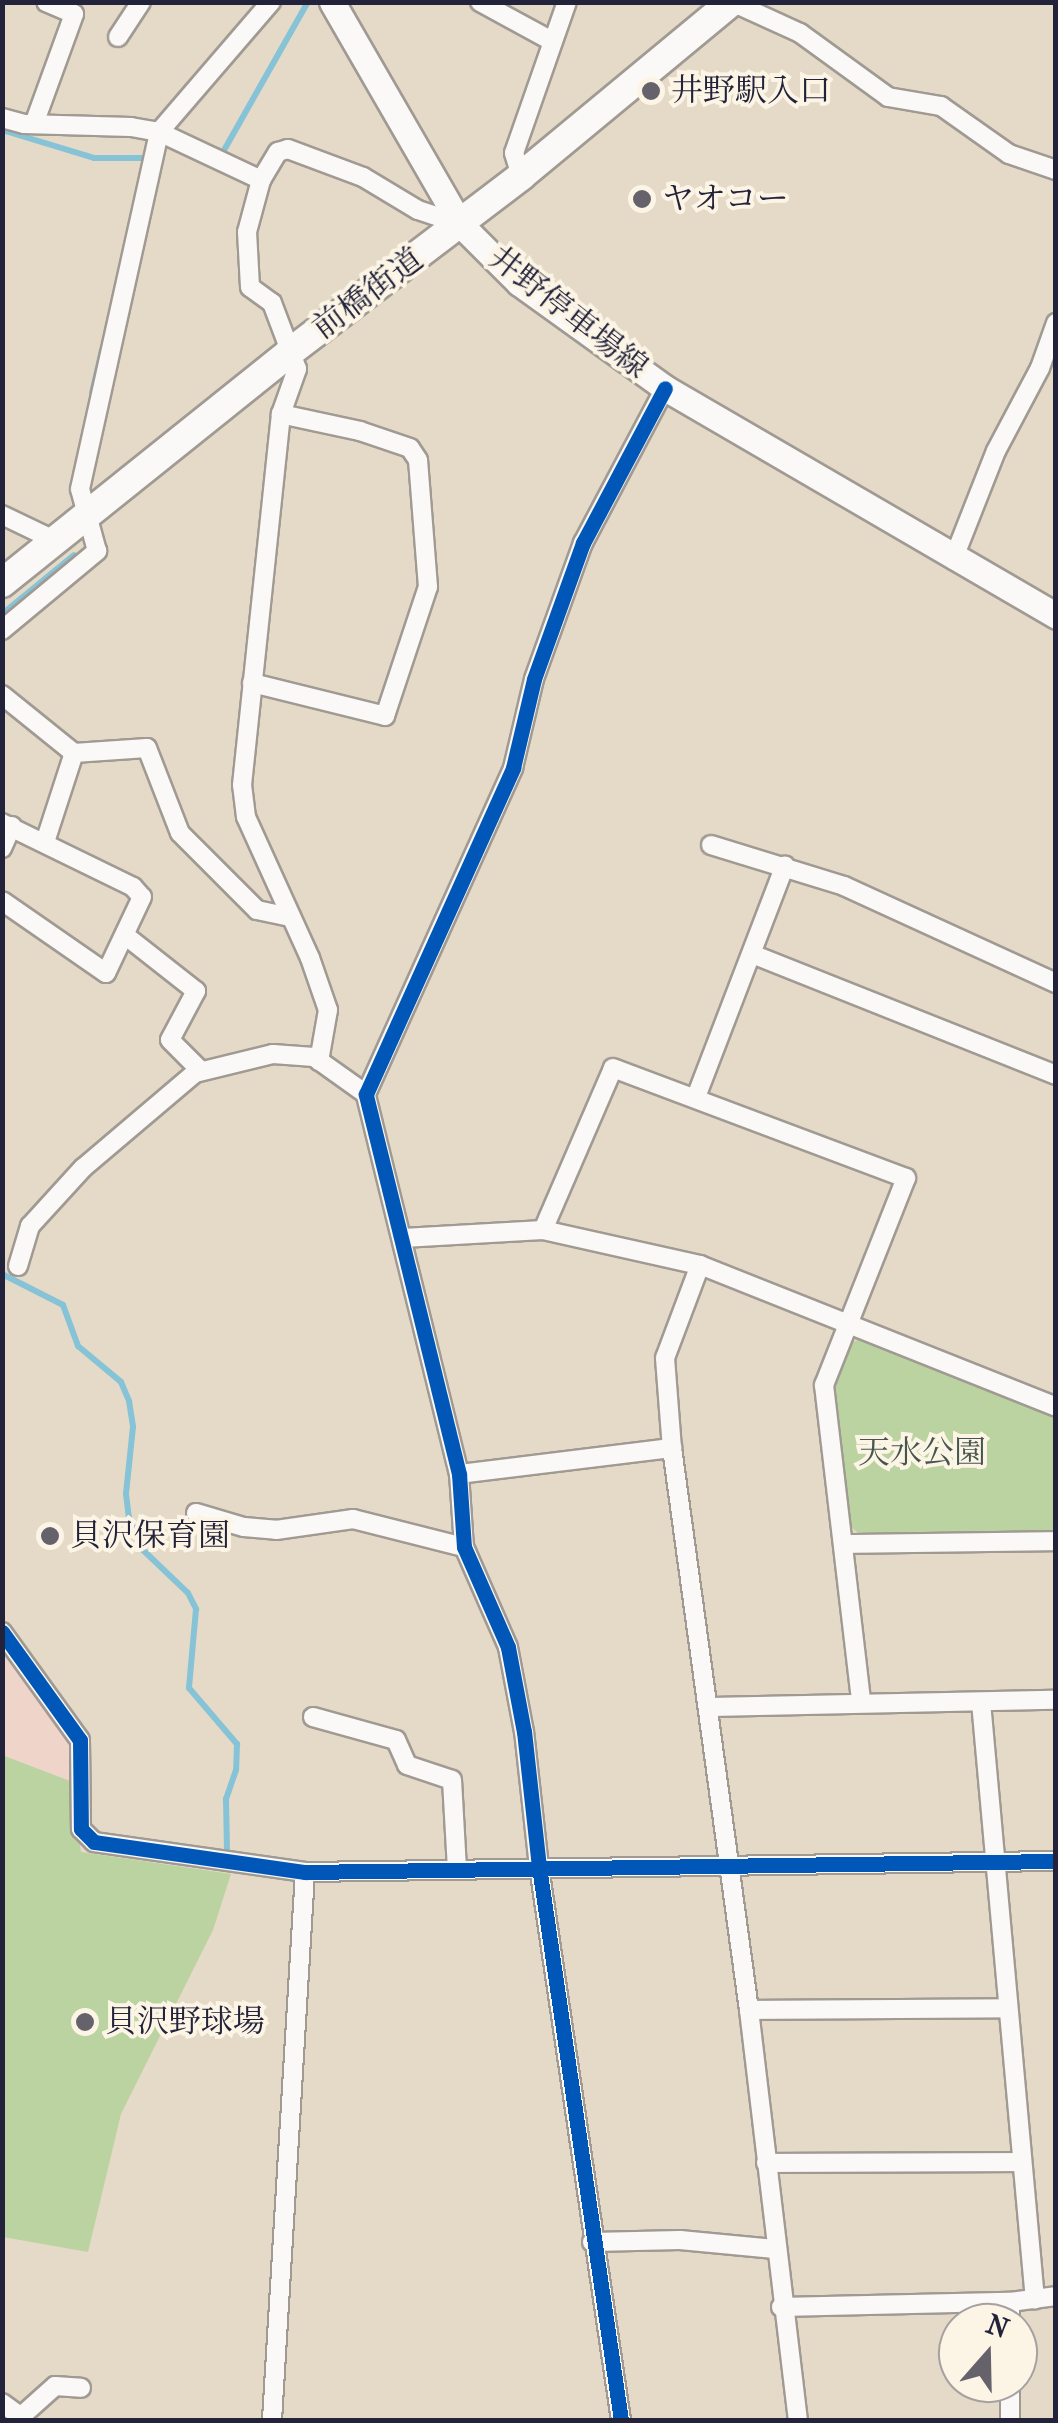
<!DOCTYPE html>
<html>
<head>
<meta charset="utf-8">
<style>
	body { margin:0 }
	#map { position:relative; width:1058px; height:2423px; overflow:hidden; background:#e5dac8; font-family:"IM FELL French Canon","Noto Serif JP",serif }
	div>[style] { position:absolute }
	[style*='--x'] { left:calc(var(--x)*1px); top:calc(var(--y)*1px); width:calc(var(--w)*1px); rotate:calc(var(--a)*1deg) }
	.built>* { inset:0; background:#efd4c9 }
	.green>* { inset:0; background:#bbd3a0 }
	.stream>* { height:6px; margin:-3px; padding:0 3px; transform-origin:3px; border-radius:3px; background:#87c3d6 }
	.roads { filter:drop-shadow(2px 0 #a09a93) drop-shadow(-2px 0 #a09a93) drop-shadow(0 2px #a09a93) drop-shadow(0 -2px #a09a93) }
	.street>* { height:18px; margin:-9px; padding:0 9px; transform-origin:9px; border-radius:9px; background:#fbf9f7 }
	.secondary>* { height:25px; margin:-12.5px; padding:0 12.5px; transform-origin:12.5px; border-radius:12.5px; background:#fbf9f7 }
	.primary>* { height:28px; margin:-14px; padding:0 14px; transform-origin:14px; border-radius:14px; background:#fbf9f7 }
	.cycleway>* { height:15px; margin:-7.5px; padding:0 7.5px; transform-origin:7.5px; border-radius:7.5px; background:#0057b8 }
	.dots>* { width:28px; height:28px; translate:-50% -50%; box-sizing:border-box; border:5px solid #fcf5e5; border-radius:50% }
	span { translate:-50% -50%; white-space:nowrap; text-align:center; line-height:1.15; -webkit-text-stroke:8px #fcf5e5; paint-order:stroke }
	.poi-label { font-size:32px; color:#22223b }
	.left { translate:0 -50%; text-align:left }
	.street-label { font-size:32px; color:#22223b }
	.park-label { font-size:32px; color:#46564f }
	.frame { position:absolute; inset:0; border:5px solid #22223b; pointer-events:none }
	.north { position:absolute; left:938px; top:2303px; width:100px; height:100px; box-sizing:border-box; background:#fcf5e5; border:2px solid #a5a1a1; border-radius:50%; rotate:20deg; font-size:28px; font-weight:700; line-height:40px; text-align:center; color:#22223b }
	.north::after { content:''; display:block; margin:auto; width:35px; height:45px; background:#66626c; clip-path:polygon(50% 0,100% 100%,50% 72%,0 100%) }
</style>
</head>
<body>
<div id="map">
	<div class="built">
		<i style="clip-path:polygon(2px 1642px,74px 1742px,70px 1781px,3px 1755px)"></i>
	</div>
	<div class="green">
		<i style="clip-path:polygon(858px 1340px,1055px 1418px,1055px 1532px,860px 1535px,850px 1526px,834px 1383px,851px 1343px)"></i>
		<i style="clip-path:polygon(2px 1755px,70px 1781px,81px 1852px,231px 1874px,213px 1930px,121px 2114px,88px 2252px,3px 2237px)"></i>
	</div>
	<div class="stream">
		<i style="--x:2;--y:130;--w:96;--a:16.9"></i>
		<i style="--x:94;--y:158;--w:54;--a:0"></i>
		<i style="--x:212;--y:148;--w:12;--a:20"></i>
		<i style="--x:223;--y:152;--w:172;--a:-60.5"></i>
		<i style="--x:92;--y:393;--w:44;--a:-76.9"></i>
		<i style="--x:2;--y:614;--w:93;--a:-39.3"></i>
		<i style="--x:2;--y:1274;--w:68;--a:26.9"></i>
		<i style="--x:63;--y:1305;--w:44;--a:69.9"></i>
		<i style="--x:78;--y:1346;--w:56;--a:39.9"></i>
		<i style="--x:121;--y:1382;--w:21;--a:67"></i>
		<i style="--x:129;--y:1401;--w:26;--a:81"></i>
		<i style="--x:133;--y:1427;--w:67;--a:96"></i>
		<i style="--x:126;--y:1494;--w:23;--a:83"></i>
		<i style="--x:129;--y:1517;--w:36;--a:67"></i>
		<i style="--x:143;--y:1550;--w:62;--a:43.7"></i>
		<i style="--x:188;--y:1593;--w:18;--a:63"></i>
		<i style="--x:196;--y:1609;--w:79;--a:95.1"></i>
		<i style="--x:189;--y:1688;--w:74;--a:49.4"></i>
		<i style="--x:237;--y:1744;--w:26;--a:92"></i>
		<i style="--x:236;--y:1770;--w:31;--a:109"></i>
		<i style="--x:226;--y:1799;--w:50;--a:88.9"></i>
	</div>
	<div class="roads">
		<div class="street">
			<i style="--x:480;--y:2;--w:80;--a:28.5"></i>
			<i style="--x:732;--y:2;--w:75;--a:24.5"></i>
			<i style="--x:800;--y:33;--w:109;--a:36"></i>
			<i style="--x:888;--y:97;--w:54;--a:9.6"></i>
			<i style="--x:941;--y:106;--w:83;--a:35.2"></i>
			<i style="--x:1009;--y:154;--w:50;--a:18.8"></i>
			<i style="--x:118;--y:37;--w:42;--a:-56.7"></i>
			<i style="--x:2;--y:118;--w:23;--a:15"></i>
			<i style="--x:24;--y:124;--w:107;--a:1.6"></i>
			<i style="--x:131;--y:127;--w:28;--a:10"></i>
			<i style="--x:159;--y:132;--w:172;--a:-49.3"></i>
			<i style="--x:34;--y:124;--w:117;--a:-70"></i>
			<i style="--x:74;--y:14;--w:30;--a:-157"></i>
			<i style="--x:521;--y:176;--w:24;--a:-107"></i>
			<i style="--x:514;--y:153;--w:160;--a:-70.7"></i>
			<i style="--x:2;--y:515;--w:58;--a:25.7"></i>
			<i style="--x:953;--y:560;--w:117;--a:-68.5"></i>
			<i style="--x:996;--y:451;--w:94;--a:-62.1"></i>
			<i style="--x:1040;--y:368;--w:48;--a:-70.4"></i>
			<i style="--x:2;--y:630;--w:124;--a:-39.7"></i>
			<i style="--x:97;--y:551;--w:64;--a:-105.3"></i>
			<i style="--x:80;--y:489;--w:366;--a:-77.5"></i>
			<i style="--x:159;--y:132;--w:113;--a:25.2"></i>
			<i style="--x:252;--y:683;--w:137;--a:13.9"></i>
			<i style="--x:385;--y:716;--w:136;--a:-71.6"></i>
			<i style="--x:428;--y:587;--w:127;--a:-94.5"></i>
			<i style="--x:418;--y:460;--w:14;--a:-124"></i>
			<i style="--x:410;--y:448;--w:53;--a:-161.2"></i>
			<i style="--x:360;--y:431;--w:81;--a:-167.9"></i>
			<i style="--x:2;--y:695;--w:92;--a:38.9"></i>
			<i style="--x:74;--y:753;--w:73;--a:-3.9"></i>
			<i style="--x:147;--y:748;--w:91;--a:68.8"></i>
			<i style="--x:180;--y:833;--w:109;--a:45"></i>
			<i style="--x:257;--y:910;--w:35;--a:12"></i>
			<i style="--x:2;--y:823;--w:146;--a:26"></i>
			<i style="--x:133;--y:887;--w:13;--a:48"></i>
			<i style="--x:142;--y:897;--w:84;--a:115.3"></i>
			<i style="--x:106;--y:973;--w:126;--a:-145.3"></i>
			<i style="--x:45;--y:842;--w:94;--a:-72"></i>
			<i style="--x:711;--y:845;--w:139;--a:17.1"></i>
			<i style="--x:844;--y:886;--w:233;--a:24.6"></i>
			<i style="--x:2;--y:848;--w:24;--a:-66"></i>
			<i style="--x:126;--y:936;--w:89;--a:38.2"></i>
			<i style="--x:196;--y:991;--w:55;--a:118"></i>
			<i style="--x:170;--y:1040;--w:44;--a:45"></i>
			<i style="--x:752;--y:954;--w:327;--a:21.7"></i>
			<i style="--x:319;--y:1061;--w:52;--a:-80"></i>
			<i style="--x:328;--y:1010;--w:55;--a:-109.1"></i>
			<i style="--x:310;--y:958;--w:155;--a:-114.4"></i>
			<i style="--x:246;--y:817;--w:32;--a:-97"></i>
			<i style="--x:242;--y:785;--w:373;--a:-84"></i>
			<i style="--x:281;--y:414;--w:48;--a:-70.4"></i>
			<i style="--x:297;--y:369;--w:71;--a:-110.7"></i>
			<i style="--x:272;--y:303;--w:27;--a:-144"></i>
			<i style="--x:250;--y:287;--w:55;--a:-93.1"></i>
			<i style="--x:247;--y:232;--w:54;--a:-74.9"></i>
			<i style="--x:261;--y:180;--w:33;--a:-59"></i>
			<i style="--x:278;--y:152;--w:10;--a:-17"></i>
			<i style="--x:288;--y:149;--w:80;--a:20.5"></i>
			<i style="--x:363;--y:177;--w:64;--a:31"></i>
			<i style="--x:418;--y:210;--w:44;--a:18.4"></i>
			<i style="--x:696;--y:1097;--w:248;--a:-69"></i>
			<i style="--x:543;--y:1230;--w:176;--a:-66.6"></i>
			<i style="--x:613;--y:1068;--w:313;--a:20.6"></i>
			<i style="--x:906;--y:1178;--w:223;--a:111.6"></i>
			<i style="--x:824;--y:1385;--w:319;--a:83.3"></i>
			<i style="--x:403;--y:1238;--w:140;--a:-3.3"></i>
			<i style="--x:543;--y:1230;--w:161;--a:12.6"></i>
			<i style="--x:700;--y:1265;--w:383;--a:21.7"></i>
			<i style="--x:700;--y:1265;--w:99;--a:110.6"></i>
			<i style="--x:665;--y:1358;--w:90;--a:85.6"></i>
			<i style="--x:672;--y:1448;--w:567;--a:82.2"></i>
			<i style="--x:749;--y:2010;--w:413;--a:83.2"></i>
			<i style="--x:18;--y:1266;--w:42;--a:-73.3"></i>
			<i style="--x:30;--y:1226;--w:79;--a:-47.6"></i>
			<i style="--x:83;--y:1168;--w:147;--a:-40.3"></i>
			<i style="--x:195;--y:1073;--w:80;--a:-13.7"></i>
			<i style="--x:273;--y:1054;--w:41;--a:4.2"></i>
			<i style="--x:314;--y:1057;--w:64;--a:35.4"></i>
			<i style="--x:459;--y:1474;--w:215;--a:-7"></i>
			<i style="--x:196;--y:1513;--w:50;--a:16.3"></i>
			<i style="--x:244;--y:1527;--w:32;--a:5"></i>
			<i style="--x:276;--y:1530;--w:78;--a:-8.1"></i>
			<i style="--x:353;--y:1519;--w:114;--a:14.2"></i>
			<i style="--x:846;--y:1544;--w:210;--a:-0.8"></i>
			<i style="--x:2;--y:1632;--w:133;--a:54.2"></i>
			<i style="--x:80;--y:1740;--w:89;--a:89.4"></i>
			<i style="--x:81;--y:1829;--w:18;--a:45"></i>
			<i style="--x:94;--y:1842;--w:213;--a:8.1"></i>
			<i style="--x:305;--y:1872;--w:751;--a:-0.84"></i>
			<i style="--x:981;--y:1702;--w:600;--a:84.84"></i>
			<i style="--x:708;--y:1707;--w:348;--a:-1.2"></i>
			<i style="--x:313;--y:1717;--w:86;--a:15.5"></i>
			<i style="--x:396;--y:1740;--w:27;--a:66"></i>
			<i style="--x:407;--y:1765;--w:47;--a:18.4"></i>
			<i style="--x:452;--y:1780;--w:89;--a:86.8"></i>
			<i style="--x:749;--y:2010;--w:258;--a:-0.4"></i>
			<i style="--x:766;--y:2163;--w:256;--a:-0.2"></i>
			<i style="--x:592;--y:2242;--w:88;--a:-1.3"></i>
			<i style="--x:680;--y:2240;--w:95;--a:5.4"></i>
			<i style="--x:781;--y:2307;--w:229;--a:-1.3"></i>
			<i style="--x:1010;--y:2302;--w:46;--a:-7.4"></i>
			<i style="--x:1010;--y:2323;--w:21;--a:-90"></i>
			<i style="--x:2;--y:2403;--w:24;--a:36"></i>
			<i style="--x:17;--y:2420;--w:51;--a:-41.8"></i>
			<i style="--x:55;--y:2386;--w:26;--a:4"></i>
			<i style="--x:272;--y:2420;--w:549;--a:-86.55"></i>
			<i style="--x:621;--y:2420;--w:559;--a:-98.43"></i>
			<i style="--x:539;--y:1867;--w:136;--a:-96.3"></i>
			<i style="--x:524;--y:1732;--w:86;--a:-100.7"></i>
			<i style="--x:508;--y:1647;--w:109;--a:-113.7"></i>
			<i style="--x:464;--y:1547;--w:73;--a:-93.9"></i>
			<i style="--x:459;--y:1474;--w:391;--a:-103.8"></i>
			<i style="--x:366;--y:1094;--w:358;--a:-65.7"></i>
			<i style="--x:513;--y:768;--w:91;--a:-76.7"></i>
			<i style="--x:534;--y:679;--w:145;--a:-70.2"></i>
			<i style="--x:583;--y:543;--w:175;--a:-62.1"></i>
			<i style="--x:1010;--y:2420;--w:37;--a:-90"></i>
		</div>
		<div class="secondary">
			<i style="--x:332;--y:2;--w:256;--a:60"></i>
			<i style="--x:460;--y:224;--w:83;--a:45"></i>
			<i style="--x:519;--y:283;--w:180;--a:35.7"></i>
			<i style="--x:665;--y:388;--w:453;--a:30.2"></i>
		</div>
		<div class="primary">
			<i style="--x:2;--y:583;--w:368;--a:-38.7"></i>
			<i style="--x:289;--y:353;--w:292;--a:-37.3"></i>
			<i style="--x:521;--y:176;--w:273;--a:-39.6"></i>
		</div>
	</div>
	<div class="cycleway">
		<i style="--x:2;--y:1632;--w:133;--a:54.2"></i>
		<i style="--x:80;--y:1740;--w:89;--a:89.4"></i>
		<i style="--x:81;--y:1829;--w:18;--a:45"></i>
		<i style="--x:94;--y:1842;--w:213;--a:8.1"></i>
		<i style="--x:305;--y:1872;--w:751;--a:-0.84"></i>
		<i style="--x:621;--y:2420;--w:559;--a:-98.43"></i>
		<i style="--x:539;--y:1867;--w:136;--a:-96.3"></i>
		<i style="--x:524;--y:1732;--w:86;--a:-100.7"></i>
		<i style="--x:508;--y:1647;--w:109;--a:-113.7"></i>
		<i style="--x:464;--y:1547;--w:73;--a:-93.9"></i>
		<i style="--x:459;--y:1474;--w:391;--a:-103.8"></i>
		<i style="--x:366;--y:1094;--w:358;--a:-65.7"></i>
		<i style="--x:513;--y:768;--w:91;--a:-76.7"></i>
		<i style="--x:534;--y:679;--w:145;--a:-70.2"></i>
		<i style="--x:583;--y:543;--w:175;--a:-62.1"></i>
	</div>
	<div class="dots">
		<i style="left:651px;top:91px;background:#66626c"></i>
		<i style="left:642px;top:199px;background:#66626c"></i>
		<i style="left:50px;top:1536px;background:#66626c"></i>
		<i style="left:85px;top:2022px;background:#66626c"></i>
	</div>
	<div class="poi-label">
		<span class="left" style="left:671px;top:91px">井野駅入口</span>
		<span class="left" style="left:662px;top:199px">ヤオコー</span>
		<span class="left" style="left:70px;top:1536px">貝沢保育園</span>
		<span class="left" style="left:105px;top:2022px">貝沢野球場</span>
	</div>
	<div class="street-label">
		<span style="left:368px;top:294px;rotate:-37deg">前橋街道</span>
		<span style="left:568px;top:313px;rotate:38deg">井野停車場線</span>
	</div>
	<div class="park-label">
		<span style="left:922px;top:1453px">天水公園</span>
	</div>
	<div class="frame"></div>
	<div class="north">N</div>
</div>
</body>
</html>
